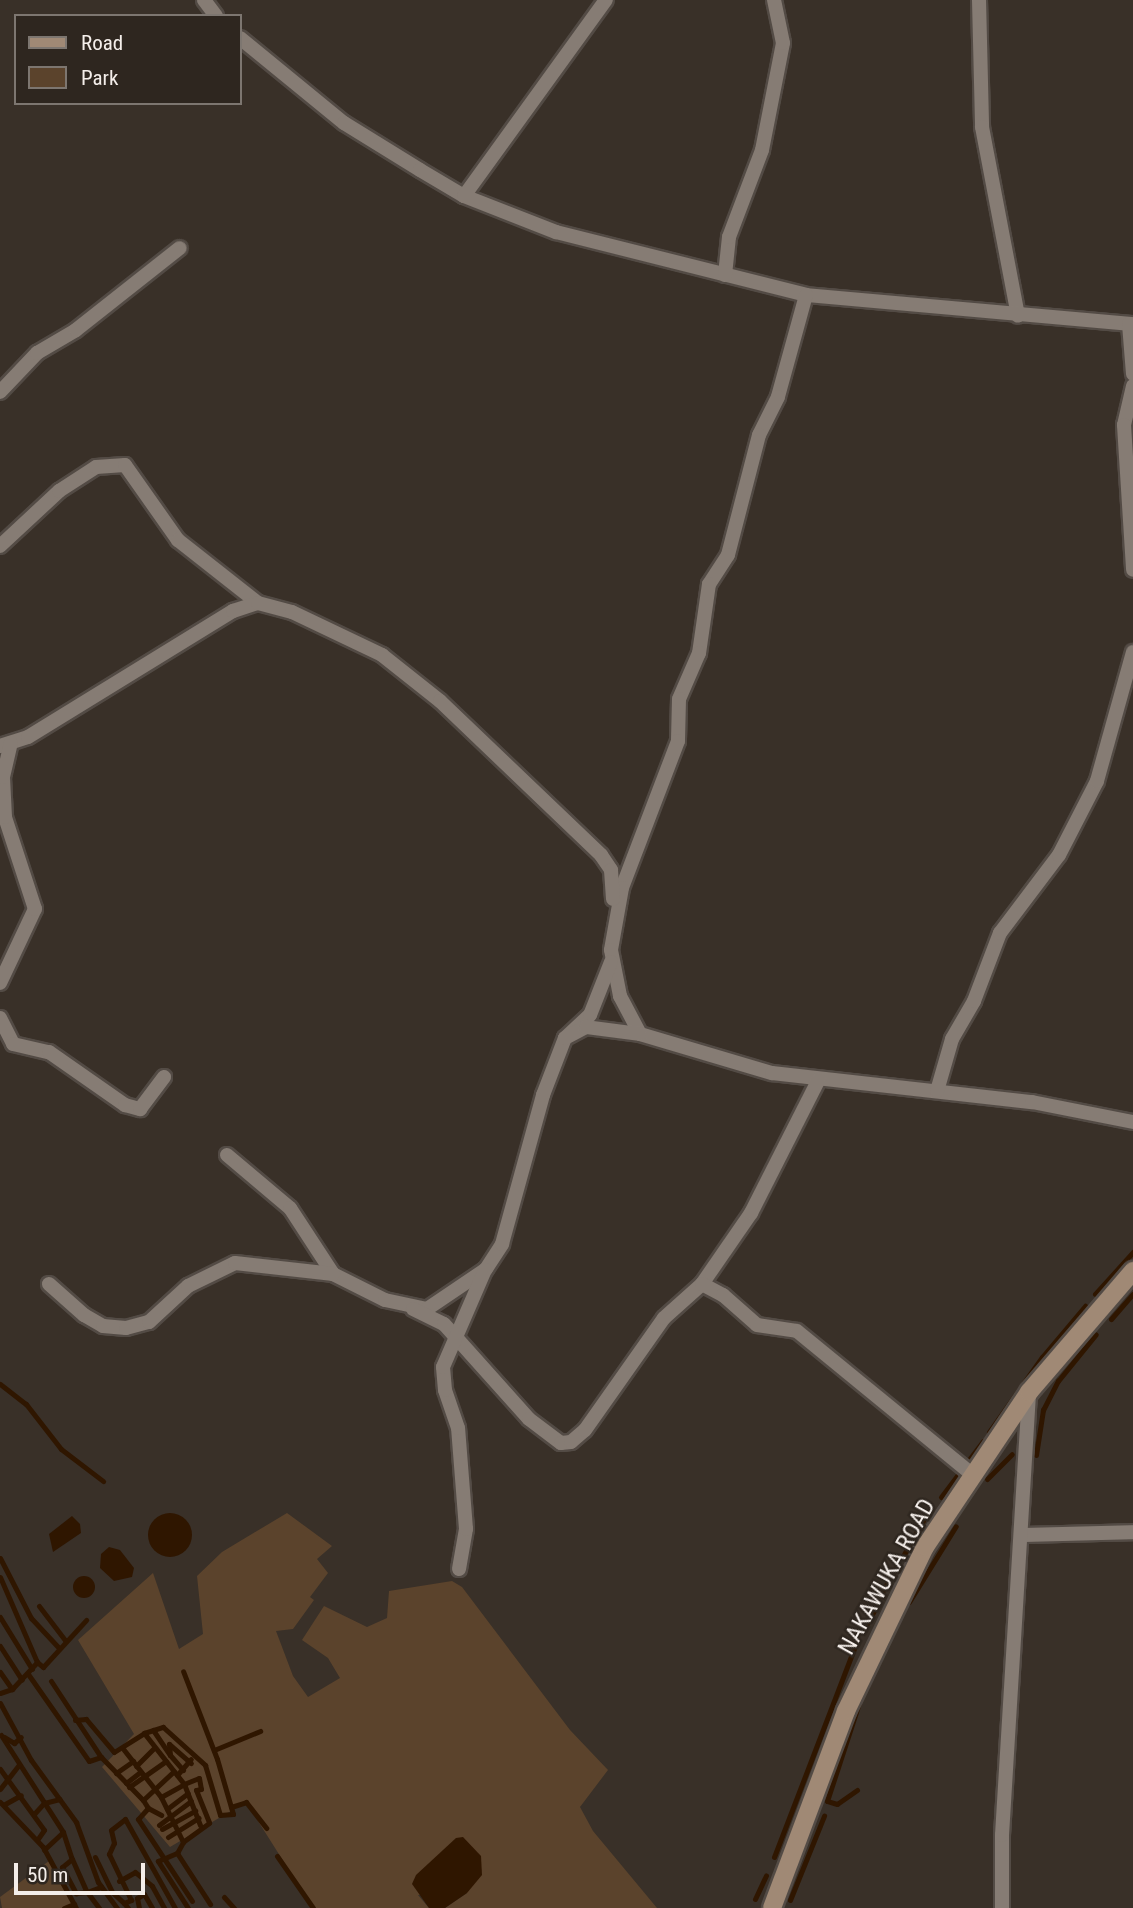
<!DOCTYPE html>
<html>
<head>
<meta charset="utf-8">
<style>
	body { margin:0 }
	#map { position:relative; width:1133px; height:1908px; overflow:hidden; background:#393028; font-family:"Roboto Condensed",sans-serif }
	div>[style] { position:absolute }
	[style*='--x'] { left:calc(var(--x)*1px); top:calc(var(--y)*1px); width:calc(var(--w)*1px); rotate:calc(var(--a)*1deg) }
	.green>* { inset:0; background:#5b432c }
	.water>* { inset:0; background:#2f1600 }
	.round { border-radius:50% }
	.stream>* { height:5px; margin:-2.5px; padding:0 2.5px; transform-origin:2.5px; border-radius:2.5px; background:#2f1600 }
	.roads { filter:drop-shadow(2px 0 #534b45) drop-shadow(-2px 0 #534b45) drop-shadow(0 2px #534b45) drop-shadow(0 -2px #534b45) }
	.street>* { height:14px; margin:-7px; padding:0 7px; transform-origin:7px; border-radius:7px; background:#867c74 }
	.secondary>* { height:18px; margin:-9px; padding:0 9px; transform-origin:9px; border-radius:9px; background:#a08975 }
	span { translate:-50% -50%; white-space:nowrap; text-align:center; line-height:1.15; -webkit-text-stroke:5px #2e261f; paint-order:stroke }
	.street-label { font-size:24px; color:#f4eeea }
	.legend { position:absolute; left:14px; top:14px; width:228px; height:91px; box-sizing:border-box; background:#2e261f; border:2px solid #7d7670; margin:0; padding:9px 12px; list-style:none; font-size:21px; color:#f4eeea }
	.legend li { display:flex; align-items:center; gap:14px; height:35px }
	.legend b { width:35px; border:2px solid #7d7670 }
	.scale { position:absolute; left:14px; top:1863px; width:131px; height:32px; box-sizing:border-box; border:4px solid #f4eeea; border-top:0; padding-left:9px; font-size:21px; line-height:24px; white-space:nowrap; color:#f4eeea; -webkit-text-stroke:5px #2e261f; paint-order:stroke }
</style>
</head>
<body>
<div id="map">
	<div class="green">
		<i style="clip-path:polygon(287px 1513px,332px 1546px,317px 1559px,328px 1573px,310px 1597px,314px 1600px,293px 1629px,276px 1631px,293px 1676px,308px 1697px,340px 1678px,328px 1658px,302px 1640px,324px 1606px,367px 1627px,387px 1618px,389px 1591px,452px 1581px,462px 1587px,570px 1730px,608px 1770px,580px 1807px,593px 1831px,657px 1908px,445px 1908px,467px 1893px,418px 1895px,429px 1908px,313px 1908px,246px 1802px,170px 1847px,102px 1767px,134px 1734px,78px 1640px,153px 1573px,179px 1649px,203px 1634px,197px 1576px,222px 1552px)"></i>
		<i style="clip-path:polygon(49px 1861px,76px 1908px,2px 1908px,0 1897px)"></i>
	</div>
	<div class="water">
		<i class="round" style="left:148px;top:1513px;width:44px;height:44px"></i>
		<i style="clip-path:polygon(72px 1516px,80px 1524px,81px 1533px,53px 1552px,49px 1534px)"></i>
		<i style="clip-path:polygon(109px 1547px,120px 1550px,134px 1568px,132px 1577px,114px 1581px,100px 1568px,101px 1554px)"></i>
		<i class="round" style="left:73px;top:1576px;width:22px;height:22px"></i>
		<i style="clip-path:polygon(463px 1837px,481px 1856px,482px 1875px,467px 1893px,445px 1908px,429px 1908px,412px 1884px,416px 1875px,456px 1838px)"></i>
	</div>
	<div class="stream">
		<i style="--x:1095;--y:1294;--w:57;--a:-47.9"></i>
		<i style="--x:1111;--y:1319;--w:33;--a:-49"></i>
		<i style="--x:0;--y:1384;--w:33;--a:38"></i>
		<i style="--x:26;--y:1404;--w:57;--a:52.1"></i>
		<i style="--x:61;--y:1449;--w:53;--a:37.3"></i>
		<i style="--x:989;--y:1432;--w:92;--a:-54.8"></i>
		<i style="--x:1042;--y:1357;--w:67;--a:-49.9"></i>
		<i style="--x:1036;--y:1455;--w:46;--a:-81.2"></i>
		<i style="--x:1043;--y:1410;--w:33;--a:-63"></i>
		<i style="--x:1058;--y:1381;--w:60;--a:-51"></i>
		<i style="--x:968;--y:1461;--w:25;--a:-53"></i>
		<i style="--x:987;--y:1479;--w:35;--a:-45"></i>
		<i style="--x:941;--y:1497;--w:31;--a:-53"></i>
		<i style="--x:903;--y:1556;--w:53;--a:-60.5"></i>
		<i style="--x:0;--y:1558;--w:68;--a:62.7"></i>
		<i style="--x:31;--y:1618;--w:40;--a:47"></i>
		<i style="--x:0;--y:1577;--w:93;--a:66.5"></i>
		<i style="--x:882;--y:1592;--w:32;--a:-60"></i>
		<i style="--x:909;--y:1602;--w:89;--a:-58.3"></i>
		<i style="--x:39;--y:1606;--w:43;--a:52.6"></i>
		<i style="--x:0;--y:1617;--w:61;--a:58.4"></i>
		<i style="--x:865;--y:1627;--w:21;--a:-61"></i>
		<i style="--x:0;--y:1646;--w:40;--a:57.1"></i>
		<i style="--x:0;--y:1672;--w:21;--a:55"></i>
		<i style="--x:28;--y:1674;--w:106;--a:55"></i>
		<i style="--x:89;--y:1761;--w:13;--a:-18"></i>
		<i style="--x:51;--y:1681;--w:91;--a:56.7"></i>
		<i style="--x:101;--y:1757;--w:60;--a:45.7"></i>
		<i style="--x:143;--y:1800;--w:9;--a:58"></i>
		<i style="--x:148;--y:1808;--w:15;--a:132"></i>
		<i style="--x:138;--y:1819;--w:98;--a:56.6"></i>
		<i style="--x:0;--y:1693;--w:13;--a:-18"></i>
		<i style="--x:12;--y:1689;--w:37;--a:-47"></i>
		<i style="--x:37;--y:1662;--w:8;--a:40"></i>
		<i style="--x:43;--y:1667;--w:64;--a:-47.5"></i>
		<i style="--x:0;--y:1703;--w:65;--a:61.5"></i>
		<i style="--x:31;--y:1760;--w:77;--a:54"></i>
		<i style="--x:76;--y:1822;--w:64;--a:69.9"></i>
		<i style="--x:98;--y:1882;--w:32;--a:54"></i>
		<i style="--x:75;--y:1720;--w:11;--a:-5"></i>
		<i style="--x:86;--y:1719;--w:43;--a:49.7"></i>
		<i style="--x:114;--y:1752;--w:36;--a:-32"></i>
		<i style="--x:144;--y:1733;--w:65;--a:51.9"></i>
		<i style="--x:184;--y:1784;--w:16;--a:-22"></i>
		<i style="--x:199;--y:1778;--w:11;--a:80"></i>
		<i style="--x:201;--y:1789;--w:5;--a:169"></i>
		<i style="--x:196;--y:1790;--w:35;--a:68"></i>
		<i style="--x:209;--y:1823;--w:32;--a:144"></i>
		<i style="--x:153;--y:1730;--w:30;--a:56"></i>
		<i style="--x:170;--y:1755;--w:11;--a:-95"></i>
		<i style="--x:169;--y:1744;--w:29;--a:41"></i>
		<i style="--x:144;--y:1733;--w:20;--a:-18"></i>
		<i style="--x:163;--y:1727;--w:57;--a:42.1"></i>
		<i style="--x:205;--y:1765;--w:52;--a:73.3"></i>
		<i style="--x:220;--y:1815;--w:13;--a:-4"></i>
		<i style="--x:233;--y:1814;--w:57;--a:-106.2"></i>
		<i style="--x:217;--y:1759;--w:94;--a:-111.1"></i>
		<i style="--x:1;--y:1735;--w:115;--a:57.4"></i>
		<i style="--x:63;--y:1832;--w:26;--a:137"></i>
		<i style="--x:4;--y:1737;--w:12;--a:31"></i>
		<i style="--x:14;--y:1743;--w:9;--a:-41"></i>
		<i style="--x:124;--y:1750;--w:60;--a:51.8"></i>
		<i style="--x:214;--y:1750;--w:50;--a:-22.4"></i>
		<i style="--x:170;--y:1755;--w:20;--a:49"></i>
		<i style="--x:136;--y:1766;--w:25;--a:-45"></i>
		<i style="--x:0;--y:1769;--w:75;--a:54.2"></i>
		<i style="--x:44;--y:1830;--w:12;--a:125"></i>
		<i style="--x:116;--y:1773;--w:21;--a:-35"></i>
		<i style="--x:177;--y:1775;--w:21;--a:-49"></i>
		<i style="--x:126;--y:1783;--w:18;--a:-38"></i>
		<i style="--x:129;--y:1787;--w:45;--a:-35.1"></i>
		<i style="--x:0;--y:1789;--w:31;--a:-52"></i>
		<i style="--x:857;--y:1790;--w:24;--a:145"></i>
		<i style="--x:837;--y:1804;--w:10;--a:-163"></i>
		<i style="--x:827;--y:1801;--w:103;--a:-71.9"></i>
		<i style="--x:143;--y:1800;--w:42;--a:-43.1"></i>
		<i style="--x:0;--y:1802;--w:62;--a:46.3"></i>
		<i style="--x:43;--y:1847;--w:69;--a:61.6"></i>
		<i style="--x:5;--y:1804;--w:18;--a:-29"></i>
		<i style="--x:231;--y:1807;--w:16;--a:-18"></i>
		<i style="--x:246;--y:1802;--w:33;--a:52"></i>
		<i style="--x:148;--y:1808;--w:15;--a:28"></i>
		<i style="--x:167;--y:1809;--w:26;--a:-37"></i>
		<i style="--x:34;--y:1814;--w:15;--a:-48"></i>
		<i style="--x:44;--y:1803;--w:16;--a:-14"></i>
		<i style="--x:159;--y:1825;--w:40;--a:-37"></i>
		<i style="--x:162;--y:1829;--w:38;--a:-29"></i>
		<i style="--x:63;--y:1832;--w:28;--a:72"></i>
		<i style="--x:72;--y:1859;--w:13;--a:141"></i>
		<i style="--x:62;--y:1867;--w:30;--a:62"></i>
		<i style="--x:76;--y:1893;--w:11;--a:-5"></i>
		<i style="--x:87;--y:1892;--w:20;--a:53"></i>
		<i style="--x:168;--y:1837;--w:36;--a:-32"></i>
		<i style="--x:177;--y:1853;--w:13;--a:-61"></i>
		<i style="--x:183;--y:1842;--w:50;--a:-116.1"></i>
		<i style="--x:161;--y:1797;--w:26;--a:-29"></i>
		<i style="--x:184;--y:1784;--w:44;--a:68.7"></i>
		<i style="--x:277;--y:1856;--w:63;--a:55.3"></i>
		<i style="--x:95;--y:1857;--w:39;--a:64"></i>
		<i style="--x:112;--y:1892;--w:16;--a:43"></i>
		<i style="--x:774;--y:1857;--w:226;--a:-69"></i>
		<i style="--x:72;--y:1859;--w:36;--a:66"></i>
		<i style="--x:87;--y:1892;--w:15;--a:-20"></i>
		<i style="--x:119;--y:1881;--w:18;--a:-29"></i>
		<i style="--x:135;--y:1872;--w:22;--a:39"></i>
		<i style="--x:152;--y:1886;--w:25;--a:61"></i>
		<i style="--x:224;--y:1897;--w:15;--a:48"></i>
		<i style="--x:755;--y:1899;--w:26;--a:-65"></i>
		<i style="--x:790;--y:1900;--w:91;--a:-68"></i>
		<i style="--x:64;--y:1908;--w:11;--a:-22"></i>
		<i style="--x:128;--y:1908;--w:6;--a:-129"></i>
		<i style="--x:124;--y:1903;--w:8;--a:-23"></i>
		<i style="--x:131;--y:1900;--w:51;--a:-115.6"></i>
		<i style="--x:109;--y:1854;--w:12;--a:-66"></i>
		<i style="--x:114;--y:1843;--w:13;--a:-103"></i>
		<i style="--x:111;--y:1830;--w:18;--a:-38"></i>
		<i style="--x:125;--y:1819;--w:102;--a:60.7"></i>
		<i style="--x:139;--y:1908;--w:10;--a:-101"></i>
		<i style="--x:137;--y:1898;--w:8;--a:-30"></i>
		<i style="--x:144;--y:1894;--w:16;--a:60"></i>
		<i style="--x:188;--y:1908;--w:56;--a:-122.6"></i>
		<i style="--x:158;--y:1861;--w:21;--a:-23"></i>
		<i style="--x:177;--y:1853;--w:61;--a:57.1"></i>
	</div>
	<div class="roads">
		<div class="street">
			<i style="--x:204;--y:0;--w:20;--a:53"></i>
			<i style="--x:979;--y:0;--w:127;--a:88.6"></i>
			<i style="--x:982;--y:127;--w:192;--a:79.2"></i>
			<i style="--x:240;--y:38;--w:134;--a:39.3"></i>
			<i style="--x:344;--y:123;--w:89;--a:31.7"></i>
			<i style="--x:420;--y:170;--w:51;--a:30.6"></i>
			<i style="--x:464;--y:196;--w:99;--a:21.4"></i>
			<i style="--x:556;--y:232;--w:258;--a:14.1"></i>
			<i style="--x:806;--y:295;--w:328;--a:5.1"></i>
			<i style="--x:464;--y:196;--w:242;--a:-54.1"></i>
			<i style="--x:725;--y:275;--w:38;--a:-84"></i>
			<i style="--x:729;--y:237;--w:93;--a:-69.2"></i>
			<i style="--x:762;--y:150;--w:109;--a:-78.9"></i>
			<i style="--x:783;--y:43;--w:44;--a:-101.8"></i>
			<i style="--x:806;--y:295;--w:106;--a:105.4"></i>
			<i style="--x:778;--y:397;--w:42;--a:116.6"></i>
			<i style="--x:759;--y:435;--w:124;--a:104.5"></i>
			<i style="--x:728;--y:555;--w:35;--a:123"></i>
			<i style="--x:709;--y:584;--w:70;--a:98.2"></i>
			<i style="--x:699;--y:653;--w:50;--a:113.5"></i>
			<i style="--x:679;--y:699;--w:42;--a:91.4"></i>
			<i style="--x:678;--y:741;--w:157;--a:110.9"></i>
			<i style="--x:622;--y:888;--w:63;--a:100.1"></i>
			<i style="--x:611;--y:950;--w:47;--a:78.9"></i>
			<i style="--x:620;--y:996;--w:43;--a:62.2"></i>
			<i style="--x:640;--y:1034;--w:138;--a:16.5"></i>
			<i style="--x:772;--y:1073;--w:262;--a:6.4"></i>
			<i style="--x:1032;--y:1102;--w:103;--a:11.2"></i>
			<i style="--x:1129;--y:324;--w:50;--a:85.4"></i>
			<i style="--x:1133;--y:386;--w:40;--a:103"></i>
			<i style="--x:1124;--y:425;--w:145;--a:86.4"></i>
			<i style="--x:0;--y:392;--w:54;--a:-46.5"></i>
			<i style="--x:37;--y:353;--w:45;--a:-30.5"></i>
			<i style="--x:76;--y:330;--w:132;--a:-38.3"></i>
			<i style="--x:0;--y:546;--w:81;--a:-43"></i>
			<i style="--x:59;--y:491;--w:44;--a:-33"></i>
			<i style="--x:96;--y:467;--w:29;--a:-4"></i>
			<i style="--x:125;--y:465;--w:92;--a:54.8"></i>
			<i style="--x:178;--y:540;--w:102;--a:38.2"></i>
			<i style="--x:0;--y:746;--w:29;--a:-18"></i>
			<i style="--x:28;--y:737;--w:241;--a:-31.6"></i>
			<i style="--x:233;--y:611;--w:26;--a:-18"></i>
			<i style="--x:258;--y:603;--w:35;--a:15"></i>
			<i style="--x:292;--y:612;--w:100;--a:25.5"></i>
			<i style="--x:382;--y:655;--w:74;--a:38.4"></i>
			<i style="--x:440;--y:701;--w:223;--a:43.7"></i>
			<i style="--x:601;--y:855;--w:18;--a:56"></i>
			<i style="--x:611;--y:870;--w:29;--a:86"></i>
			<i style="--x:0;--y:983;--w:82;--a:-64.7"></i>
			<i style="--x:35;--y:909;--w:97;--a:-108.1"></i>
			<i style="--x:5;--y:817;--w:40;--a:-92.9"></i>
			<i style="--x:3;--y:777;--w:35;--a:-77"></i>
			<i style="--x:0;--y:1018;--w:29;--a:63"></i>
			<i style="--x:13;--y:1044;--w:37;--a:13"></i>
			<i style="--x:49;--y:1052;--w:93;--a:34.9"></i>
			<i style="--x:125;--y:1105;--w:16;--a:15"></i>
			<i style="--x:140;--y:1109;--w:40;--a:-53"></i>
			<i style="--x:565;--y:1038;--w:34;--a:-43"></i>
			<i style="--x:590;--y:1015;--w:57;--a:-68.4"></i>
			<i style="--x:937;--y:1091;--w:54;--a:-73.9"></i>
			<i style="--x:952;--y:1039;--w:44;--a:-59.9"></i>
			<i style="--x:974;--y:1001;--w:73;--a:-69.1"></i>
			<i style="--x:1000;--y:933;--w:98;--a:-52.9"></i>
			<i style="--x:1059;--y:855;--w:83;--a:-62.8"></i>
			<i style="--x:1097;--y:781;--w:134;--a:-74.4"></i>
			<i style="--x:227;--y:1155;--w:82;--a:40.1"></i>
			<i style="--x:290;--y:1208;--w:79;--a:56.9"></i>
			<i style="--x:333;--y:1274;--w:58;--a:26.6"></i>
			<i style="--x:385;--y:1300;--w:43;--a:12.1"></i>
			<i style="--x:427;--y:1309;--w:71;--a:-34.1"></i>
			<i style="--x:486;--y:1269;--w:30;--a:-57"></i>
			<i style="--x:502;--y:1244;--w:155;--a:-74.6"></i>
			<i style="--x:543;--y:1095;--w:61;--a:-68.9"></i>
			<i style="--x:565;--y:1038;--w:24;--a:-28"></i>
			<i style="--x:586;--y:1027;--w:54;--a:7.4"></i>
			<i style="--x:49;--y:1284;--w:47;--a:41.5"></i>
			<i style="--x:84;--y:1315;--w:22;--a:30"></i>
			<i style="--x:103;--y:1326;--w:23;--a:5"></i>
			<i style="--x:126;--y:1328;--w:24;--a:-15"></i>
			<i style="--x:149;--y:1322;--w:53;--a:-42.7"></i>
			<i style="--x:188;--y:1286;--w:52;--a:-26.1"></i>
			<i style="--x:235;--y:1263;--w:99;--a:6.4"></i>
			<i style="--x:702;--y:1284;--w:86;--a:-55.4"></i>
			<i style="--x:751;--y:1213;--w:150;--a:-63.1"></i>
			<i style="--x:413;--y:1309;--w:34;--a:26"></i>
			<i style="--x:444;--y:1324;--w:127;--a:48.2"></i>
			<i style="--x:529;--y:1419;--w:40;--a:37"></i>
			<i style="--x:561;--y:1443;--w:10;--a:-6"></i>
			<i style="--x:571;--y:1442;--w:18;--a:-41"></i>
			<i style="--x:585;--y:1430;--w:137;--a:-54.8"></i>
			<i style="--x:664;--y:1318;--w:51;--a:-41.8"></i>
			<i style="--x:702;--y:1284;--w:24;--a:28"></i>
			<i style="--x:723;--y:1295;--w:45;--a:41.4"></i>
			<i style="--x:757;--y:1325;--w:40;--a:8.5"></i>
			<i style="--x:797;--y:1331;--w:227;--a:39.3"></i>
			<i style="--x:1021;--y:1535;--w:112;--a:-1.5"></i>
			<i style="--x:459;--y:1569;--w:41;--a:-80.1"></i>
			<i style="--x:466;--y:1529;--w:101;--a:-94.5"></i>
			<i style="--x:458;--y:1428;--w:40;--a:-108.9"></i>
			<i style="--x:445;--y:1390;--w:23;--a:-95"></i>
			<i style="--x:443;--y:1367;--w:106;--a:-66.6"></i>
			<i style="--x:1002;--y:1908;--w:73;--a:-90"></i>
			<i style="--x:1002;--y:1835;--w:443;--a:-86.5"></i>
		</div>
		<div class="secondary">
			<i style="--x:772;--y:1908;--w:210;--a:-69.4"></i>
			<i style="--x:846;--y:1711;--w:182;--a:-64.3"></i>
			<i style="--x:925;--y:1547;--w:187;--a:-56.1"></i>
			<i style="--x:1029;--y:1392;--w:160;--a:-49.3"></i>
		</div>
	</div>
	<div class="street-label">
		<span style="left:887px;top:1577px;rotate:-61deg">NAKAWUKA ROAD</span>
	</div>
	<ul class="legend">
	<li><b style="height:9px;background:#a08975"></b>Road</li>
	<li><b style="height:19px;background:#5b432c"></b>Park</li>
	</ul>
	<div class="scale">50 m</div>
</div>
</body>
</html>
